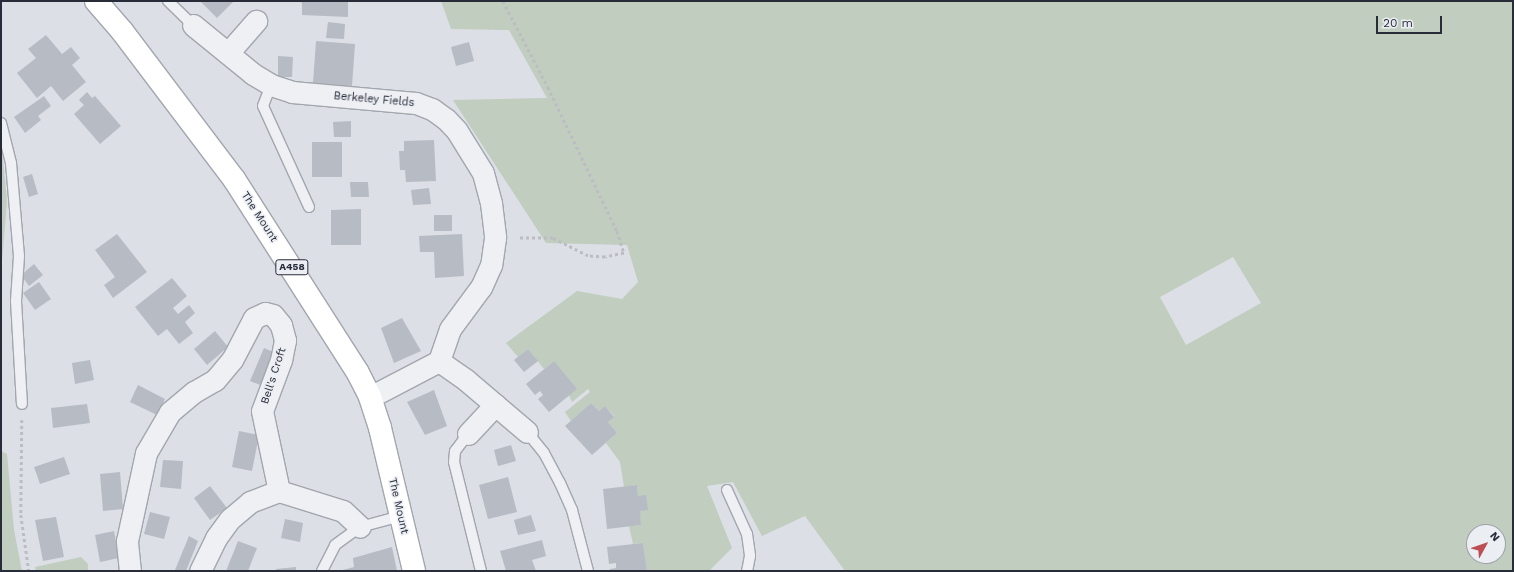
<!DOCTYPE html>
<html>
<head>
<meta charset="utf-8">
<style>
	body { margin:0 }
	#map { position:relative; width:1514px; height:572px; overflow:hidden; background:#dcdfe5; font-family:"Work Sans",sans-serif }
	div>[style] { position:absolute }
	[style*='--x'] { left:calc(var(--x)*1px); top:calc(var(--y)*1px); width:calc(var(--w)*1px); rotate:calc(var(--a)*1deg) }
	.green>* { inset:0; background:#c1cdbe }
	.building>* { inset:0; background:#b7bbc4 }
	.path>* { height:2.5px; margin-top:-1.25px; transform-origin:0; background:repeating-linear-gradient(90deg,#bbbdc3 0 3px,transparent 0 6px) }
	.roads { filter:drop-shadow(1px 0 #a2a6ae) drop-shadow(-1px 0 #a2a6ae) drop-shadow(0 1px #a2a6ae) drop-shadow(0 -1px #a2a6ae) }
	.service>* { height:10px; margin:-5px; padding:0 5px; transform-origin:5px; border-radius:5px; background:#eef0f3 }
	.minor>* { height:21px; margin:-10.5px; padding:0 10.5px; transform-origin:10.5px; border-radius:10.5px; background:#eef0f3 }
	.primary>* { height:22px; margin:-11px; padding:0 11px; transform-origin:11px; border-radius:11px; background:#fff }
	span { translate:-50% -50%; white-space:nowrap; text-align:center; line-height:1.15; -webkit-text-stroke:3px #ebeef3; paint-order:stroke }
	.shield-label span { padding:1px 3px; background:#ebeef3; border:1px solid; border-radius:3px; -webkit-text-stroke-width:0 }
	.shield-label { font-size:10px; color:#282c39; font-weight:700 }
	.street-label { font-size:11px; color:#282c39 }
	.frame { position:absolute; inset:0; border:2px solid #282c39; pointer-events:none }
	.north { position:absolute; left:1466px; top:524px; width:40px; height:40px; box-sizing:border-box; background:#ebeef3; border:1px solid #9da0a9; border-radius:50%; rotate:50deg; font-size:11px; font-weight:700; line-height:16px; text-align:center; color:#282c39 }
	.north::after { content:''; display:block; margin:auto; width:14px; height:18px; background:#bd4e54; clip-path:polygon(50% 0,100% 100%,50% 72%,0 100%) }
	.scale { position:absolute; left:1376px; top:16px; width:66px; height:18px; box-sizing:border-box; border:2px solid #282c39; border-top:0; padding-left:5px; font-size:12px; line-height:14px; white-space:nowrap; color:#282c39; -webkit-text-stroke:3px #ebeef3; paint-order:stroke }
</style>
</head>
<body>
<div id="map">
	<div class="green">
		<i style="clip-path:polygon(evenodd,441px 1px,1513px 1px,1513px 571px,845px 571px,805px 516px,762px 536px,733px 482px,707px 486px,732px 548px,709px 571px,647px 571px,643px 543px,633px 544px,629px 526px,641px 525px,637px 485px,624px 487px,620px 462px,606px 443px,617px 433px,608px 422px,614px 416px,605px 406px,599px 411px,591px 403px,571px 421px,565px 412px,590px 392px,588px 389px,572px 402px,554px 361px,544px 369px,528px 349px,518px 357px,506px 343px,577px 291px,622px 299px,638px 282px,627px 245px,546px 243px,453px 100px,547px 98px,509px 30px,451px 29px,441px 1px,1233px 257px,1261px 303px,1186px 345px,1160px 297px,1233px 257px,441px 1px,1474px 532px,1498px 532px,1498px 556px,1474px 556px,1474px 532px)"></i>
		<i style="clip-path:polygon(1px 141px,7px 201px,1px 273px)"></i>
		<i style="clip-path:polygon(1px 451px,7px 454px,14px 530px,22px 571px,1px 571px)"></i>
		<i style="clip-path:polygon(81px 557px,88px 564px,88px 571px,36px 571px,35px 567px)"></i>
	</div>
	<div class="building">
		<i style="clip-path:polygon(200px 1px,234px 1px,217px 18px)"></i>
		<i style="clip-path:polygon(299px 1px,348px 1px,348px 17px,302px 15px,302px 3px)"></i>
		<i style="clip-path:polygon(328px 22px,345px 24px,344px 39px,326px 38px)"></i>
		<i style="clip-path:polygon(46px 35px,62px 54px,71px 47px,80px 58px,72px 65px,86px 82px,63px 101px,51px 86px,37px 98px,17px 73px,36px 58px,28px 49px)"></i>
		<i style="clip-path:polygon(316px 41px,355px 44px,352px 86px,313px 83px)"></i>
		<i style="clip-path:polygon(469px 42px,474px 61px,456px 66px,451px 47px)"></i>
		<i style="clip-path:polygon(278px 56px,293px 57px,292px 77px,278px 77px)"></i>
		<i style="clip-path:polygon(87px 92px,92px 98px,95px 96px,121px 126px,100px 144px,74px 114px,84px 105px,79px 100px)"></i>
		<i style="clip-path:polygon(44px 96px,51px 106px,38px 116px,41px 120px,25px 133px,14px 117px)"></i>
		<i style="clip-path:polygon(351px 121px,351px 137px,334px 137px,333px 122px)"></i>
		<i style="clip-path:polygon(434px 140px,436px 181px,406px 182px,405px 170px,400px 170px,399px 151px,404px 151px,404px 141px)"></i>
		<i style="clip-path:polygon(312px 142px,342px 142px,342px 177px,312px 177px)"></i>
		<i style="clip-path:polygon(32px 174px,38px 194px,29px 197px,23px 177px)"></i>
		<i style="clip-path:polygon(350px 182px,368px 182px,369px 197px,351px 197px)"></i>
		<i style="clip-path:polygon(429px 188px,431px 204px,413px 205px,411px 190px)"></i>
		<i style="clip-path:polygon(361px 209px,361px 245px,331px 245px,331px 210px)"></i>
		<i style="clip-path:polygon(434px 215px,452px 215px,452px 231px,434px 231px)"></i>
		<i style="clip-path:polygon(117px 234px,147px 272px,113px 298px,104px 285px,115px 277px,95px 250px)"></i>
		<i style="clip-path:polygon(462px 234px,464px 276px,435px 278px,434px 252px,420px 252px,419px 236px)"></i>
		<i style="clip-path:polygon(34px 264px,43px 275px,29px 286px,21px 275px)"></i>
		<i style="clip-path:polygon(172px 278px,187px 296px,173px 308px,178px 314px,189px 305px,195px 313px,185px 322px,193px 333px,179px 344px,167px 329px,158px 336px,135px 307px)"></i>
		<i style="clip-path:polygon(39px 282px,51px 299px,35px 310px,23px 293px)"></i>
		<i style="clip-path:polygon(402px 318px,421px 351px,394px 363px,381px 328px)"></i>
		<i style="clip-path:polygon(215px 331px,228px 347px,207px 365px,194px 349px)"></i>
		<i style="clip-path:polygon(264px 348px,273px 352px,260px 385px,250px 381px)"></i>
		<i style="clip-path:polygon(528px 349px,538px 361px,524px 372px,514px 360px)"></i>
		<i style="clip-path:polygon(90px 360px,94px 380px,75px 384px,72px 363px)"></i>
		<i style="clip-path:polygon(554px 361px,577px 389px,549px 412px,538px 399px,543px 395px,540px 391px,535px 395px,526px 384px)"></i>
		<i style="clip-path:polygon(138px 385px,165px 399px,157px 415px,130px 402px)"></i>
		<i style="clip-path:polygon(434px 390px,447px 426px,425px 435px,407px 402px)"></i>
		<i style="clip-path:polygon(591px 403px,599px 411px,605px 406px,614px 417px,608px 422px,617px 433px,592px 455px,565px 426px)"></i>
		<i style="clip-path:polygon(87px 404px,90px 423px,53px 428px,51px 408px)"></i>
		<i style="clip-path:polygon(239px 431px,259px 435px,252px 471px,232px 467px)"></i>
		<i style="clip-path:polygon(511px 445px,516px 461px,498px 466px,494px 450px)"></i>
		<i style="clip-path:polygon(64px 457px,70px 474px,40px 484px,34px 467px)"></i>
		<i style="clip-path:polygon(163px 460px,183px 461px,181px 489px,160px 487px)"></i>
		<i style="clip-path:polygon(120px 472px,123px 509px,103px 511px,100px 474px)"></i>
		<i style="clip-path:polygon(508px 477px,517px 512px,488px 519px,479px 485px)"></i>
		<i style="clip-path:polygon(637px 485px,638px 496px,646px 495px,648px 510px,640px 511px,641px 525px,607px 529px,603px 489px)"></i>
		<i style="clip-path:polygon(210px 486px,227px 508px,210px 520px,194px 498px)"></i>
		<i style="clip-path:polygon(150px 512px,170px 517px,164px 539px,144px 534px)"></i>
		<i style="clip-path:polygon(531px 515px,536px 531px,518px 535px,514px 520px)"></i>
		<i style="clip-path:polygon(56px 517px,64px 557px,43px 561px,35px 520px)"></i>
		<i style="clip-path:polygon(285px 519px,303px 523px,300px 542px,281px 538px)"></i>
		<i style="clip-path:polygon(114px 531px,119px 558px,100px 562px,95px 535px)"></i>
		<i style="clip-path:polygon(189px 536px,198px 541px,186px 571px,178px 571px,175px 570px)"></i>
		<i style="clip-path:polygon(542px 540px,546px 556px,532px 560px,536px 571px,506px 571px,500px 551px)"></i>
		<i style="clip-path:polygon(238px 541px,257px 548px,248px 571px,226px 571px)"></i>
		<i style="clip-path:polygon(643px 543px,647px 571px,610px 571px,610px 569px,616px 568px,616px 563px,609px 564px,607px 547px)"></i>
		<i style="clip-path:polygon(392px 547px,397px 571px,339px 571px,354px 567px,353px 558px)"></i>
		<i style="clip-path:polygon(296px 567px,296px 571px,276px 571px,276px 569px)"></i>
	</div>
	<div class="path">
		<i style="--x:503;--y:1;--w:97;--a:62.4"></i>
		<i style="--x:548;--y:87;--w:160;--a:64.4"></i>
		<i style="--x:617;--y:231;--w:23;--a:72"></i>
		<i style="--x:624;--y:253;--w:19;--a:168"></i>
		<i style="--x:605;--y:257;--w:17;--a:-177"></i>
		<i style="--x:588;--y:256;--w:39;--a:-153"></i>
		<i style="--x:553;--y:238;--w:36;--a:180"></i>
		<i style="--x:22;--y:420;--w:95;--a:90.6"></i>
		<i style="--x:21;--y:515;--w:57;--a:81.9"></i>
	</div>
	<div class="roads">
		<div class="service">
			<i style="--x:168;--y:1;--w:35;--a:44"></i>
			<i style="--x:271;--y:85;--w:22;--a:111"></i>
			<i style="--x:263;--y:106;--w:111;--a:65.5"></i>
			<i style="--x:1;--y:123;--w:41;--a:76"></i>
			<i style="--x:11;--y:163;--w:93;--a:85.1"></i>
			<i style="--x:19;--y:256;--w:45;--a:93.8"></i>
			<i style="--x:16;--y:301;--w:103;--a:86.7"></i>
			<i style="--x:527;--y:432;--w:27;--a:51"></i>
			<i style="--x:544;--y:453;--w:34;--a:62"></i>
			<i style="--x:560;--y:483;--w:30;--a:66"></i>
			<i style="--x:572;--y:510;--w:63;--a:75.3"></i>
			<i style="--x:468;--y:434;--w:21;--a:127"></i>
			<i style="--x:455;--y:451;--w:11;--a:95"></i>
			<i style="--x:454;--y:462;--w:112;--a:76.1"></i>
			<i style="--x:727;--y:490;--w:48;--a:65.6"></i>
			<i style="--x:747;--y:534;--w:22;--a:82"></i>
			<i style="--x:750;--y:556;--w:15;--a:101"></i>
			<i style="--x:322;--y:571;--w:29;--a:-63"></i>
			<i style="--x:335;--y:545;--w:31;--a:-36"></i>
			<i style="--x:360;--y:527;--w:42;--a:-15"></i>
		</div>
		<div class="minor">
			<i style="--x:193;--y:25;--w:77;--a:39.2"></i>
			<i style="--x:253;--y:74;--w:21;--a:31"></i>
			<i style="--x:271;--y:85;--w:22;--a:18"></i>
			<i style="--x:292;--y:92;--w:124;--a:5.1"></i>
			<i style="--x:416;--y:103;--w:17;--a:21"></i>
			<i style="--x:432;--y:109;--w:17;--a:36"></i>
			<i style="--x:446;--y:119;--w:16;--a:47"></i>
			<i style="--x:457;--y:131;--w:49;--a:58.2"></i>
			<i style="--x:483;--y:173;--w:31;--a:75"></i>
			<i style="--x:491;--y:203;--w:35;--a:83"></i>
			<i style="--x:495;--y:238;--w:27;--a:98"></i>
			<i style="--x:491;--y:265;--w:24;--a:114"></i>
			<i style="--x:481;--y:287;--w:52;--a:126.4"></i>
			<i style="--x:450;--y:329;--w:34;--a:109"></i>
			<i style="--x:439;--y:361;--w:78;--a:152.4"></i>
			<i style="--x:228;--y:53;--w:43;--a:-48.8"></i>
			<i style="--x:439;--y:361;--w:33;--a:35"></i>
			<i style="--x:466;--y:380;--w:80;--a:40.4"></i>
			<i style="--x:468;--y:434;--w:40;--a:-47"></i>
			<i style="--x:130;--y:571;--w:30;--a:-96"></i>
			<i style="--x:127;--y:541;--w:90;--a:-77.8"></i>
			<i style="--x:146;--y:453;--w:48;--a:-59.7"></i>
			<i style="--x:170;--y:412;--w:31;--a:-40"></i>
			<i style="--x:194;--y:392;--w:24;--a:-30"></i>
			<i style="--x:215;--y:380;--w:26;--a:-50"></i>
			<i style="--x:232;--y:360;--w:47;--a:-62.4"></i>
			<i style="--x:254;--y:318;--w:12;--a:-24"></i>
			<i style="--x:265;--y:313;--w:8;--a:14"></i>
			<i style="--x:273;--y:315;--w:13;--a:51"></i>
			<i style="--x:281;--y:325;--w:16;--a:75"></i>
			<i style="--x:285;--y:340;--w:20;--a:101"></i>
			<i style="--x:281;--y:360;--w:54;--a:110.4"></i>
			<i style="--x:262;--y:411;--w:82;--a:78"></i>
			<i style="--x:200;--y:571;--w:37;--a:-64"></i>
			<i style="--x:216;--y:538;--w:24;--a:-54"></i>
			<i style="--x:230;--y:519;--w:26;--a:-40"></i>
			<i style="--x:250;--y:502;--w:31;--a:-21"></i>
			<i style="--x:279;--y:491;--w:67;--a:17.4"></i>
			<i style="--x:343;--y:511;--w:23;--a:43"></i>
		</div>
		<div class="primary">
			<i style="--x:96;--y:1;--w:40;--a:49"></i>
			<i style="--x:122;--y:31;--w:186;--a:52.9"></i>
			<i style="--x:234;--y:179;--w:230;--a:57.4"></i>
			<i style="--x:358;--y:373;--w:27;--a:63"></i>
			<i style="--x:370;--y:397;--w:33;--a:72"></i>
			<i style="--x:380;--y:428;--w:147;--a:76.6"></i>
		</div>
	</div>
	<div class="shield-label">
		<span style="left:292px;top:267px">A458</span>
	</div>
	<div class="street-label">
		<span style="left:374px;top:100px;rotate:5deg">Berkeley Fields</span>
		<span style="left:259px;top:217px;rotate:57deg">The Mount</span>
		<span style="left:274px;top:376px;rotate:-72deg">Bell's Croft</span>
		<span style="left:398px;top:506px;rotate:77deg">The Mount</span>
	</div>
	<div class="frame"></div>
	<div class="north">N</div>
	<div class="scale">20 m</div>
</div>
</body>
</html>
